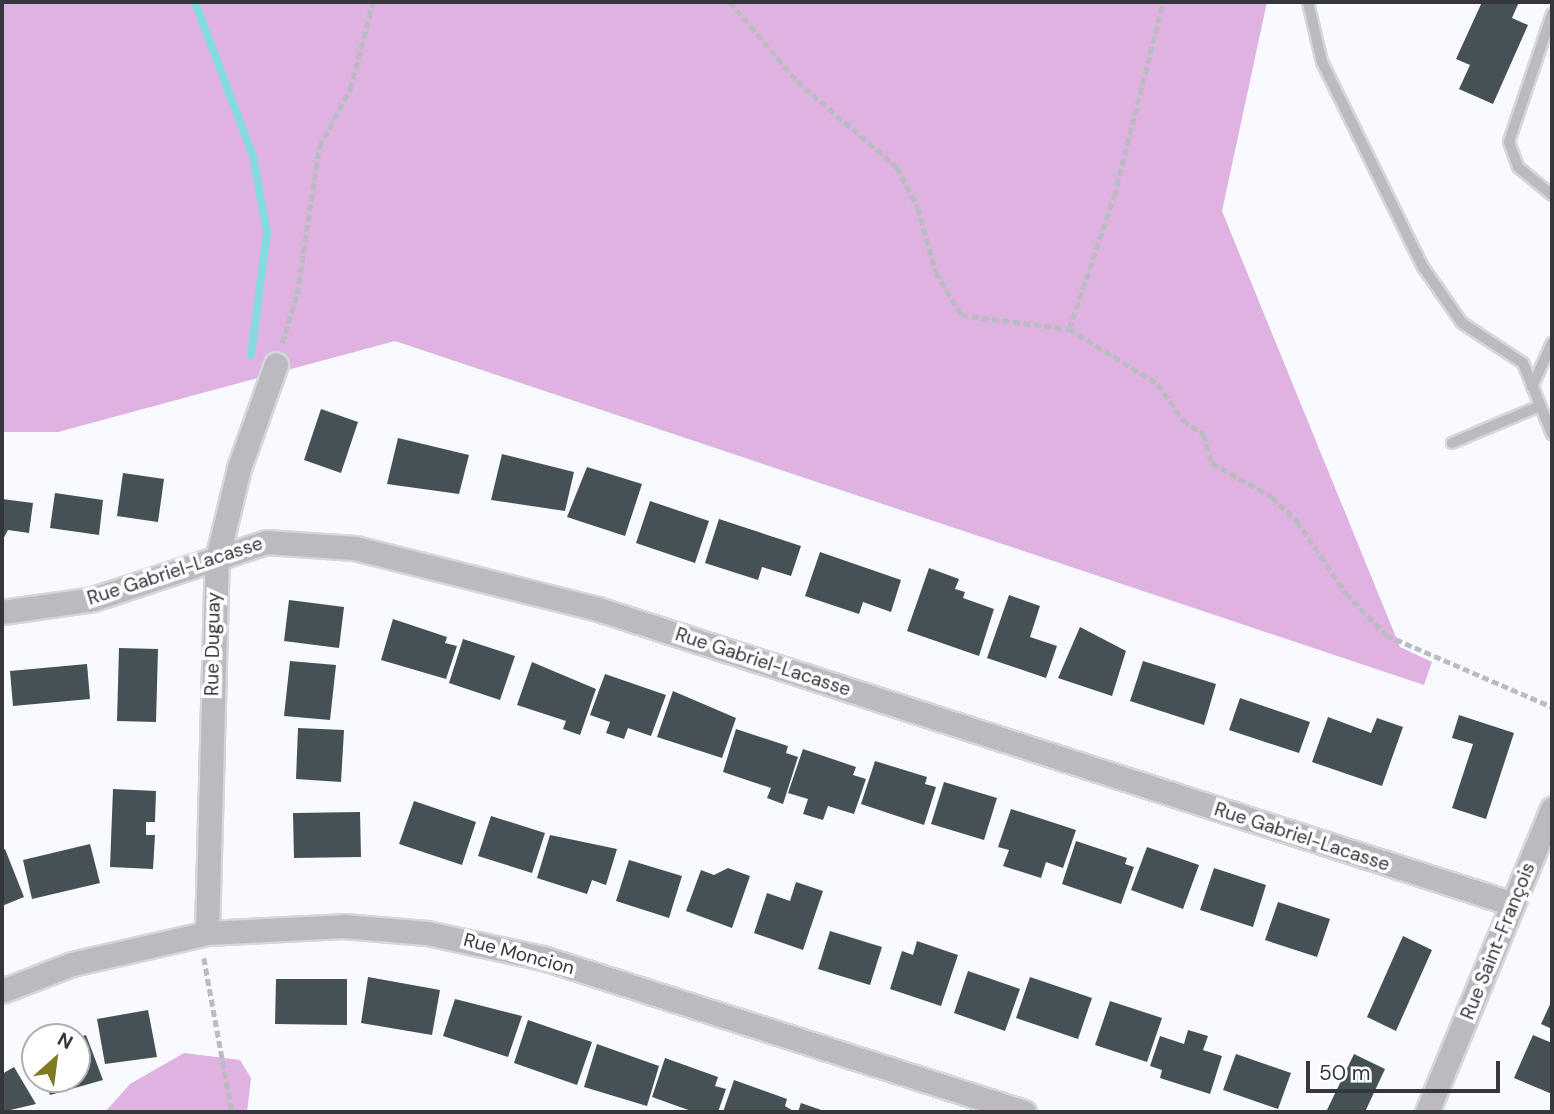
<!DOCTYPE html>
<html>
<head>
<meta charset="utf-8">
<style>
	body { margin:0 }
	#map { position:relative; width:1554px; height:1114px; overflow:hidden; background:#f8faff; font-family:"DM Sans",sans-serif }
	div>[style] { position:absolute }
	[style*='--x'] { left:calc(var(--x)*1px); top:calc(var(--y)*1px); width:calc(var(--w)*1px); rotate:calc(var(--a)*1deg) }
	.forest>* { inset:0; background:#e0b2e2 }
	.stream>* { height:8px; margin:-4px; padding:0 4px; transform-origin:4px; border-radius:4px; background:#86dbdf }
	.building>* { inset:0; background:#465156 }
	.path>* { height:4.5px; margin-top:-2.25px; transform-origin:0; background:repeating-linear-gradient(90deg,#b9bcc0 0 7px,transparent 0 10.5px) }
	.roads { filter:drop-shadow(2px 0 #d5d7dc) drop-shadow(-2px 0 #d5d7dc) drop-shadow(0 2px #d5d7dc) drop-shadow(0 -2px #d5d7dc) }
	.service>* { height:10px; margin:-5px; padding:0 5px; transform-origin:5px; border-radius:5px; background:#bbbac0 }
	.minor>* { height:23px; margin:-11.5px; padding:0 11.5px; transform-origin:11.5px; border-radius:11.5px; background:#bbbac0 }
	span { translate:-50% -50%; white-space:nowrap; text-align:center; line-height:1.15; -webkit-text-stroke:7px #fff; paint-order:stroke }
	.street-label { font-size:19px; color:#34373b }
	.frame { position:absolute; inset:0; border:4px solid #34373b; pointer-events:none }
	.north { position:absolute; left:21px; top:1023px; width:70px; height:70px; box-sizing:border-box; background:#fff; border:2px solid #aeafb1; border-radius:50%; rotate:28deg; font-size:19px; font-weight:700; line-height:28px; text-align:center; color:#34373b }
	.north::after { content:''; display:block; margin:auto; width:24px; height:32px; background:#7f7b21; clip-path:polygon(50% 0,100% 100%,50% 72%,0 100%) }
	.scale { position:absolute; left:1306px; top:1061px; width:194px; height:32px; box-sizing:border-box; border:4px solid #34373b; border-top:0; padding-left:9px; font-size:21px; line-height:24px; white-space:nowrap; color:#34373b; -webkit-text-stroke:5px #fff; paint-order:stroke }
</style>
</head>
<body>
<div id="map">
	<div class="forest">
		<i style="clip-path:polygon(2px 2px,1267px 2px,1222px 211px,1400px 647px,1432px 662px,1424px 685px,395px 341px,58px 432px,2px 432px)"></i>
		<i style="clip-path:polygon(184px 1053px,240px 1060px,251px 1078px,247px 1112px,105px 1112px,130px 1084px)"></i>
	</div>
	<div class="stream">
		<i style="--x:195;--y:2;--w:165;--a:69.4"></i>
		<i style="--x:253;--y:156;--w:77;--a:79.6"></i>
		<i style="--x:267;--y:232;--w:124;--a:97.4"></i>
	</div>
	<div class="building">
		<i style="clip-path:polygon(1482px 2px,1519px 2px,1512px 18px,1528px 25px,1493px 104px,1459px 89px,1470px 65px,1456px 59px)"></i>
		<i style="clip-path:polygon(321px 409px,358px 422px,341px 473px,304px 460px)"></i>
		<i style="clip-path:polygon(398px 438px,469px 455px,459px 494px,387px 484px)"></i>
		<i style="clip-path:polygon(502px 454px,574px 472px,565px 511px,491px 500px)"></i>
		<i style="clip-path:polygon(587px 467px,642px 484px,625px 536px,567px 517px)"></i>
		<i style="clip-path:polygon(123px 473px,164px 479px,158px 522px,117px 516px)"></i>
		<i style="clip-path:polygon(55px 493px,103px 500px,99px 535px,50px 528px)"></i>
		<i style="clip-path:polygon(2px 499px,33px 503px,29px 533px,8px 530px,2px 541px)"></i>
		<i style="clip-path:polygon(650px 501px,709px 521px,695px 563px,636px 543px)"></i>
		<i style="clip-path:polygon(719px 519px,801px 546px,791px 576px,762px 567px,758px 580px,705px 563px)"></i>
		<i style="clip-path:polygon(820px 552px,901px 580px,891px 612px,863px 602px,859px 614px,805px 596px)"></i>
		<i style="clip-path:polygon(929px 568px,959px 579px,955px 589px,965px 592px,963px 598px,994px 609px,979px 656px,907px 631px)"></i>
		<i style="clip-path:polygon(1009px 595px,1040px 606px,1030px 637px,1057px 646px,1046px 678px,987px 658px)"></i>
		<i style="clip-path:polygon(289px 600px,344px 607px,339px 648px,284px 641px)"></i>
		<i style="clip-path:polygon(393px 619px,447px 637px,445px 643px,457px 646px,446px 679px,381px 660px)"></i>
		<i style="clip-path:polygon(1080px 627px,1126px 651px,1112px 696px,1058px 678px)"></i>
		<i style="clip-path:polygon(463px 639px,515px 656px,500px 700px,449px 683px)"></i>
		<i style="clip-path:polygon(119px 648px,158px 649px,156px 722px,117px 721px)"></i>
		<i style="clip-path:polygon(290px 661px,336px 665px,330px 720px,284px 716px)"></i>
		<i style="clip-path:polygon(1143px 661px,1216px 684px,1204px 725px,1130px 701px)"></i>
		<i style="clip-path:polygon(532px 662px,596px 689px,580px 735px,563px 729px,566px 721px,517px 705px)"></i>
		<i style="clip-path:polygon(87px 664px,90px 699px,13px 706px,10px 671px)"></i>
		<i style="clip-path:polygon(605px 674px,666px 695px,651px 736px,628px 728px,624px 739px,606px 733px,610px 722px,590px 715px)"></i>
		<i style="clip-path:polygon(673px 691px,736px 718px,722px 758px,657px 737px)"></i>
		<i style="clip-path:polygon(1240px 698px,1310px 722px,1299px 753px,1229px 730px)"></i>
		<i style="clip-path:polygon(1459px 715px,1514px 733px,1486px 819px,1452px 808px,1473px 744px,1452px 738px)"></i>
		<i style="clip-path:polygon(1328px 717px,1371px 733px,1377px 718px,1403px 727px,1382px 786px,1312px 762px)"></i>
		<i style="clip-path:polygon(298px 728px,344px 730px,341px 782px,296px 779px)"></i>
		<i style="clip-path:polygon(736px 729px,788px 746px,786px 753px,798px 757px,783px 804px,767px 798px,771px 788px,723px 772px)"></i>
		<i style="clip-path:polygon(803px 749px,856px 767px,853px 775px,866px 779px,854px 814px,828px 806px,823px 820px,803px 814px,808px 799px,788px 793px)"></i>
		<i style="clip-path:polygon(875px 761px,927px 777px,925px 784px,936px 787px,924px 825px,861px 804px)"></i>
		<i style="clip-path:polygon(944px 782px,997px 798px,984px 840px,931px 824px)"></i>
		<i style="clip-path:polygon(113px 789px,156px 791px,155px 822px,146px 822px,146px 835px,155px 835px,153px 869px,110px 867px)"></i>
		<i style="clip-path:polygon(414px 801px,476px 822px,462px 865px,399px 844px)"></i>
		<i style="clip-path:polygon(1011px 809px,1076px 830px,1063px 868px,1046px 862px,1041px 878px,1003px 866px,1009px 850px,998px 847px)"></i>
		<i style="clip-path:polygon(360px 812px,361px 857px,294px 858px,293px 813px)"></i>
		<i style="clip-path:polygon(491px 816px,545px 833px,532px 873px,478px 856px)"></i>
		<i style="clip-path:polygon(550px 835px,617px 849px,606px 885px,592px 880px,587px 894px,537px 878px)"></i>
		<i style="clip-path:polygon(1076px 841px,1127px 858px,1125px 864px,1134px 867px,1121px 904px,1062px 884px)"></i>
		<i style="clip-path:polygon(90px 844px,100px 883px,32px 899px,23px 860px)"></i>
		<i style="clip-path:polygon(1147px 847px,1199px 865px,1183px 909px,1131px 890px)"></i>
		<i style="clip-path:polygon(5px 849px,24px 897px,2px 906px,2px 850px)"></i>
		<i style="clip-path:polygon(629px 860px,682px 876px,669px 918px,616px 901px)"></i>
		<i style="clip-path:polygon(728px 868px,750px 876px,732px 928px,686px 911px,701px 870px,714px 875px)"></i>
		<i style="clip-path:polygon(1214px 868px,1266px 885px,1253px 927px,1200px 910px)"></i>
		<i style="clip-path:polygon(796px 882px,823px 891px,803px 950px,754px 933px,767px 893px,790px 901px)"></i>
		<i style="clip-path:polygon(1278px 902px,1330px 919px,1317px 957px,1265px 940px)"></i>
		<i style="clip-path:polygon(830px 931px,882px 947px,870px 985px,818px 969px)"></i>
		<i style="clip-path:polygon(1403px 936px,1432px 950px,1396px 1031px,1367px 1017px)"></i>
		<i style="clip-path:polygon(917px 941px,958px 955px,941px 1006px,890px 989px,902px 951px,913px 955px)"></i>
		<i style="clip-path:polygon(968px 971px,1020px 989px,1005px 1031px,954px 1013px)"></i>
		<i style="clip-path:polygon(368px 977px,440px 990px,432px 1035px,361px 1023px)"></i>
		<i style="clip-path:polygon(1030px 977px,1092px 998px,1078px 1039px,1016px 1018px)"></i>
		<i style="clip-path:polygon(276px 979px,347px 979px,347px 1025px,275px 1024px)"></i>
		<i style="clip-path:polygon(455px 999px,522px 1016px,508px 1057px,443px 1036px)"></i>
		<i style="clip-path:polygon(1552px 1000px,1552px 1029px,1541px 1024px)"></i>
		<i style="clip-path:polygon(1110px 1001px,1162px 1018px,1147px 1062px,1095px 1045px)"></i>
		<i style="clip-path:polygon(148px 1010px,157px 1057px,105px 1064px,97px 1019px)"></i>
		<i style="clip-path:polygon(528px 1020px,592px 1042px,577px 1085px,514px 1063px)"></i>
		<i style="clip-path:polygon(1188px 1030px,1208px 1036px,1203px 1050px,1222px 1056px,1210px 1094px,1160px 1078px,1162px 1070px,1150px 1066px,1160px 1036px,1184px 1044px)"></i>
		<i style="clip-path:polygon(86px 1035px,103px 1080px,50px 1095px,44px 1079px,77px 1079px,77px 1038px)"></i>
		<i style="clip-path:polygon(1533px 1035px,1552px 1043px,1552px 1094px,1514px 1078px)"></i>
		<i style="clip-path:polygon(597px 1044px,659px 1066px,647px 1106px,584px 1087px)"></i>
		<i style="clip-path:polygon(1236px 1054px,1291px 1073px,1278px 1109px,1223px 1090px)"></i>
		<i style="clip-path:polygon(1354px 1054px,1385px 1069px,1365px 1112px,1326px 1112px)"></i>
		<i style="clip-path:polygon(665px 1058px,718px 1077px,715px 1086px,726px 1089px,718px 1112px,694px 1112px,652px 1097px)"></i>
		<i style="clip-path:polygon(14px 1067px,36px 1104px,2px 1112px,2px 1074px)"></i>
		<i style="clip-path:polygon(734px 1080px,787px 1099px,785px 1106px,795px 1112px,723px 1112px)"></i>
		<i style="clip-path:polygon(801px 1103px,827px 1112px,798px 1112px)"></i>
	</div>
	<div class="path">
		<i style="--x:730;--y:2;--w:104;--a:49.7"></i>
		<i style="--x:797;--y:81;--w:132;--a:40.7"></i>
		<i style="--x:897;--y:167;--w:46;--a:62.9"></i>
		<i style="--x:918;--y:208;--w:66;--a:74.3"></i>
		<i style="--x:936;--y:272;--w:50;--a:59.8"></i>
		<i style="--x:961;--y:315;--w:109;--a:7.4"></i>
		<i style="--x:1069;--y:329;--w:105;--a:31.7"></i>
		<i style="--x:1158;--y:384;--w:44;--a:55.2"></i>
		<i style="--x:1183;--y:420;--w:25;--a:34"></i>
		<i style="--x:1204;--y:434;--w:30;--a:75"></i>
		<i style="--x:1212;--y:463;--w:69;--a:29.5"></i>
		<i style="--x:1272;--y:497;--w:35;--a:44"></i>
		<i style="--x:1297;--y:521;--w:87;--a:55.8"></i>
		<i style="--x:1346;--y:593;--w:58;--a:46.4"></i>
		<i style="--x:1386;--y:635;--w:181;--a:23.4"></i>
		<i style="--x:1069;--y:329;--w:140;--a:-71.3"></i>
		<i style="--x:1114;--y:196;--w:200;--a:-75.8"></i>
		<i style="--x:282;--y:343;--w:51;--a:-73"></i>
		<i style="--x:297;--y:294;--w:149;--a:-81.5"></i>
		<i style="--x:319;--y:147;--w:66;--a:-61.9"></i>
		<i style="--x:350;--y:89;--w:90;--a:-75.2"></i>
		<i style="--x:204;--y:958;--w:157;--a:79.7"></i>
	</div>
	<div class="roads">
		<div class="service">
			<i style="--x:1308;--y:2;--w:62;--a:76.9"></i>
			<i style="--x:1322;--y:62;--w:229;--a:63.8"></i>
			<i style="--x:1423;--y:267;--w:68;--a:55.1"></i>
			<i style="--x:1462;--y:323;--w:73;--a:33.3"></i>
			<i style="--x:1523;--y:363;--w:77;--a:67.8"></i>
			<i style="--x:1552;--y:14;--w:135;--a:108.6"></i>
			<i style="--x:1509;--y:142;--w:27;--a:70"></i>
			<i style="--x:1518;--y:167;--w:44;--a:39.5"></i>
			<i style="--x:1532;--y:387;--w:48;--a:-65.6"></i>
			<i style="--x:1452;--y:443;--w:95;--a:-22.8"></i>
		</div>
		<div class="minor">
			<i style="--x:2;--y:612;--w:92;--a:-8.1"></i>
			<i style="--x:93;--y:599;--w:182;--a:-18.2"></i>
			<i style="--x:266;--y:542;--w:89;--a:3.9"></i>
			<i style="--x:355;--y:548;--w:251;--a:14.1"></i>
			<i style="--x:598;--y:609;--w:961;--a:17.87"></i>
			<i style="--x:207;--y:933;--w:374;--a:-88.5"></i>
			<i style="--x:217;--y:559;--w:94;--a:-76.4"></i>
			<i style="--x:239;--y:468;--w:110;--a:-70.4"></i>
			<i style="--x:2;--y:991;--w:75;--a:-21.1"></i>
			<i style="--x:72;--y:964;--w:139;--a:-12.9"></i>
			<i style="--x:207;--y:933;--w:136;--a:-2.9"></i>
			<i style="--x:343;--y:926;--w:84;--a:4.8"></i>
			<i style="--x:427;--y:933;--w:119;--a:12.2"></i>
			<i style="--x:543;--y:958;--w:505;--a:17.75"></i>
			<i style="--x:1427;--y:1112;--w:328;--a:-67.6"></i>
		</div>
	</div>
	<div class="street-label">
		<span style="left:175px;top:571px;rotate:-18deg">Rue Gabriel-Lacasse</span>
		<span style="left:213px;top:644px;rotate:-89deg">Rue Duguay</span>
		<span style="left:763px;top:662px;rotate:18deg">Rue Gabriel-Lacasse</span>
		<span style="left:1302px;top:837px;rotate:18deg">Rue Gabriel-Lacasse</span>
		<span style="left:1498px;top:941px;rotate:-68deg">Rue Saint-François</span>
		<span style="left:519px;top:954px;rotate:15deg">Rue Moncion</span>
	</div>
	<div class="frame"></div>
	<div class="north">N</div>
	<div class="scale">50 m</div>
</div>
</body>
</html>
